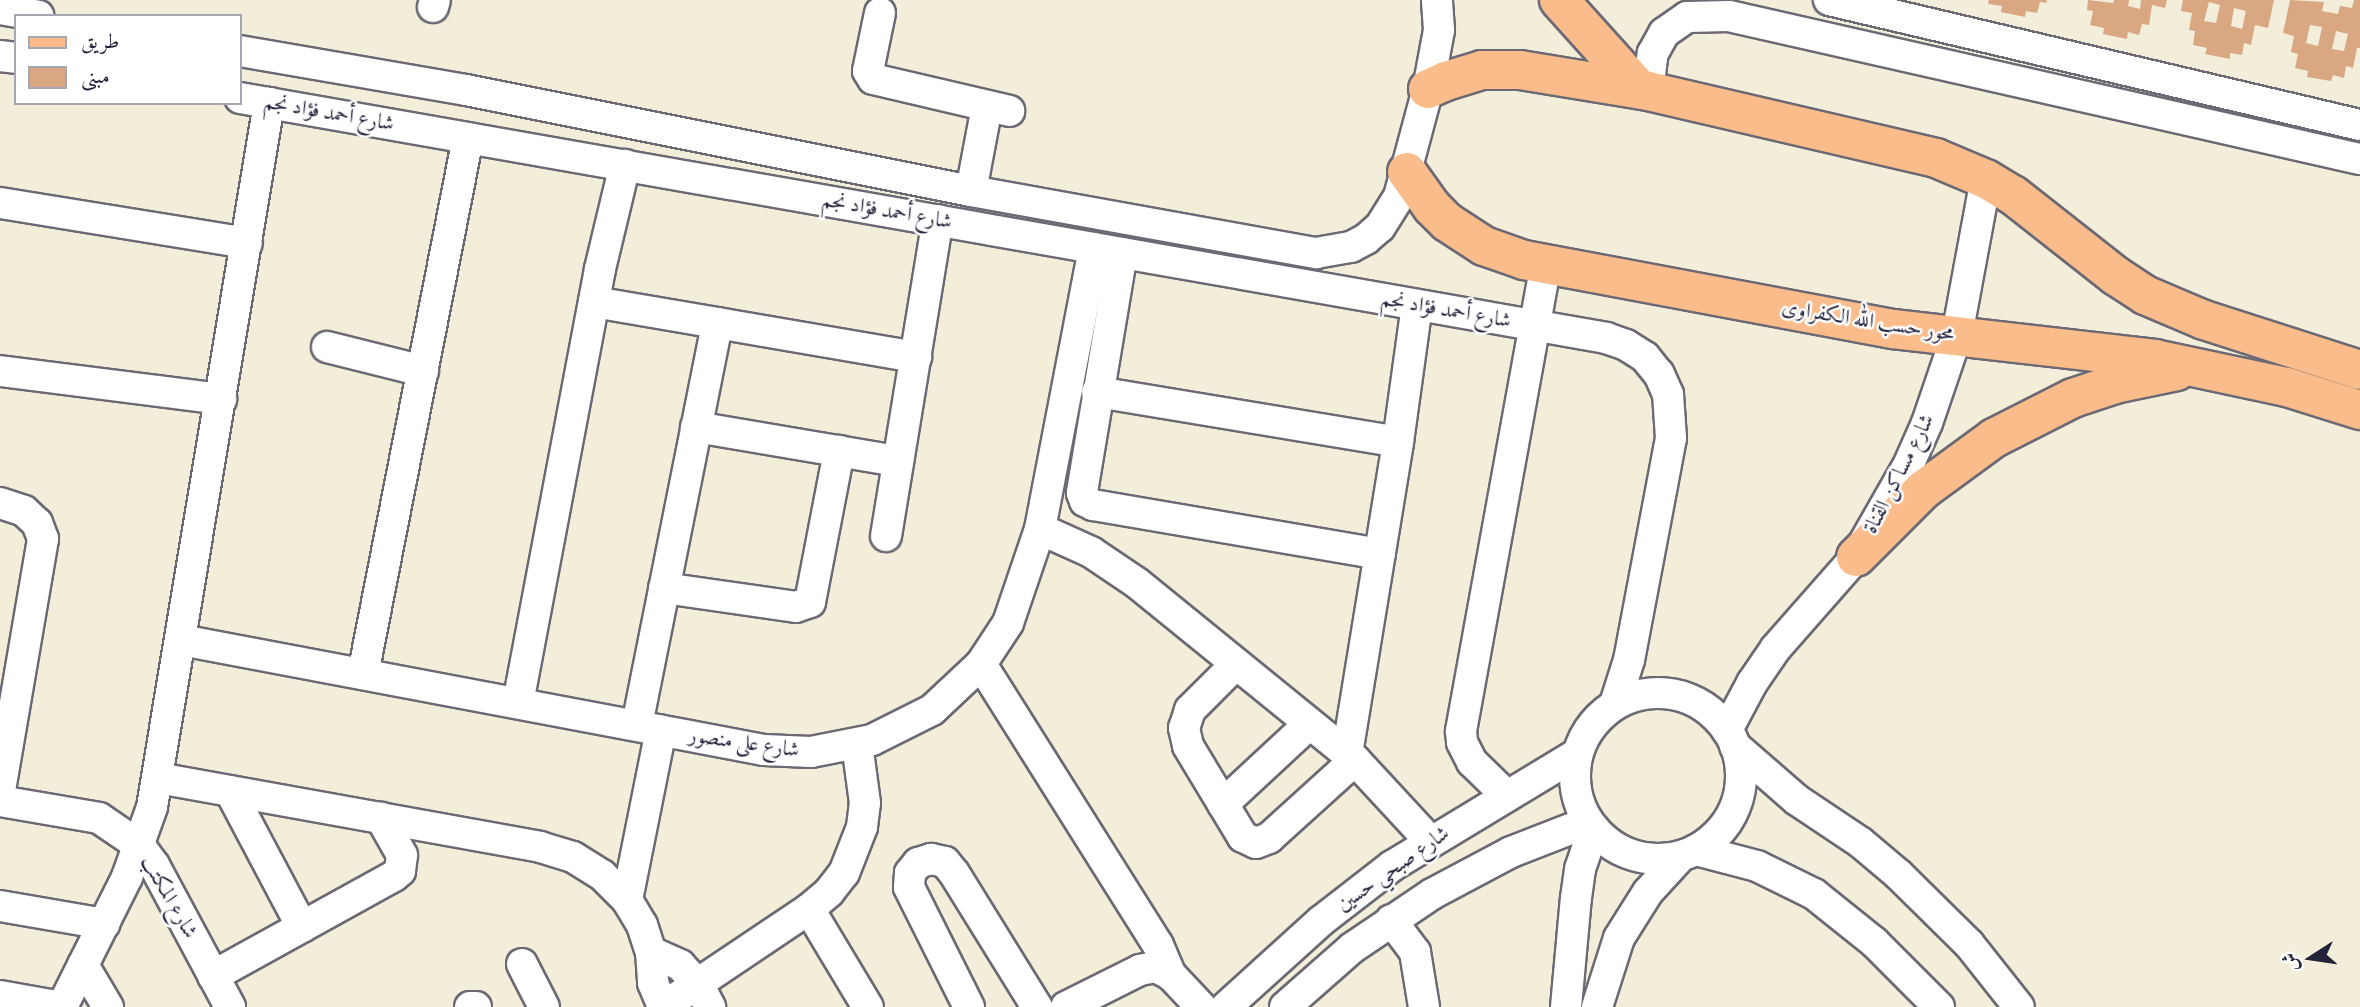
<!DOCTYPE html>
<html>
<head>
<meta charset="utf-8">
<style>
	body { margin:0 }
	#map { position:relative; width:2360px; height:1007px; overflow:hidden; background:#f3eeda; font-family:"IM FELL Double Pica",Amiri,serif }
	div>[style] { position:absolute }
	[style*='--x'] { left:calc(var(--x)*1px); top:calc(var(--y)*1px); width:calc(var(--w)*1px); rotate:calc(var(--a)*1deg) }
	.building>* { inset:0; background:#d9a782 }
	.roads { filter:drop-shadow(2px 0 #6b6973) drop-shadow(-2px 0 #6b6973) drop-shadow(0 2px #6b6973) drop-shadow(0 -2px #6b6973) }
	.minor>* { height:30px; margin:-15px; padding:0 15px; transform-origin:15px; border-radius:15px; background:#fff }
	.minor>.ring { margin:-15px; padding:0; box-sizing:content-box; background:none; border:30px solid #fff; border-radius:50% }
	.major>* { height:38px; margin:-19px; padding:0 19px; transform-origin:19px; border-radius:19px; background:#f9bc8a }
	span { translate:-50% -50%; white-space:nowrap; text-align:center; line-height:1.15; -webkit-text-stroke:5px #fff; paint-order:stroke }
	.street-label { font-size:21px; color:#22223b }
	.legend { position:absolute; left:14px; top:14px; width:228px; height:91px; box-sizing:border-box; background:#fff; border:2px solid #a7a7b1; margin:0; padding:9px 12px; list-style:none; font-size:21px; color:#22223b }
	.legend li { display:flex; align-items:center; gap:14px; height:35px }
	.legend b { width:35px; border:2px solid #a7a7b1 }
	.north { position:absolute; left:2276px; top:923px; width:70px; height:70px; -webkit-text-stroke:5px #fff; paint-order:stroke; rotate:258deg; font-size:19px; font-weight:700; line-height:28px; text-align:center; color:#22223b }
	.north::after { content:''; display:block; margin:auto; width:24px; height:32px; background:#22223b; clip-path:polygon(50% 0,100% 100%,50% 72%,0 100%) }
</style>
</head>
<body>
<div id="map">
	<div class="building">
		<i style="clip-path:polygon(1989px 0,2047px 0,2046px 3px,2040px 2px,2037px 13px,2026px 11px,2025px 17px,2001px 12px,2002px 6px,1988px 4px)"></i>
		<i style="clip-path:polygon(2088px 0,2113px 3px,2114px 0,2129px 0,2128px 6px,2140px 9px,2141px 0,2167px 0,2165px 8px,2152px 5px,2149px 25px,2142px 24px,2139px 35px,2128px 32px,2127px 39px,2103px 34px,2104px 28px,2090px 25px,2093px 11px,2087px 10px)"></i>
		<i style="clip-path:polygon(evenodd,2183px 0,2274px 0,2268px 28px,2255px 25px,2251px 45px,2244px 43px,2242px 55px,2230px 53px,2230px 59px,2205px 54px,2207px 48px,2193px 45px,2195px 31px,2189px 30px,2192px 13px,2181px 11px,2183px 0,2209px 2px,2220px 5px,2216px 23px,2204px 21px,2209px 2px,2183px 0,2234px 8px,2246px 11px,2242px 29px,2231px 26px,2234px 8px)"></i>
		<i style="clip-path:polygon(evenodd,2290px 0,2324px 2px,2322px 11px,2338px 14px,2340px 6px,2352px 8px,2354px 0,2360px 0,2360px 48px,2357px 48px,2353px 68px,2346px 66px,2344px 78px,2333px 75px,2331px 81px,2307px 77px,2308px 71px,2295px 68px,2298px 54px,2291px 52px,2294px 36px,2283px 33px,2290px 0,2310px 25px,2322px 27px,2318px 46px,2306px 43px,2310px 25px,2290px 0,2336px 31px,2348px 34px,2344px 51px,2332px 49px,2336px 31px)"></i>
	</div>
	<div class="roads">
		<div class="minor">
			<i style="--x:1829;--y:0;--w:546;--a:13.25"></i>
			<i style="--x:433;--y:7;--w:7;--a:-74"></i>
			<i style="--x:0;--y:9;--w:39;--a:10"></i>
			<i style="--x:880;--y:13;--w:59;--a:101.7"></i>
			<i style="--x:868;--y:71;--w:9;--a:58"></i>
			<i style="--x:873;--y:79;--w:140;--a:13.2"></i>
			<i style="--x:240;--y:51;--w:229;--a:9.8"></i>
			<i style="--x:466;--y:90;--w:515;--a:11.31"></i>
			<i style="--x:971;--y:191;--w:351;--a:10.2"></i>
			<i style="--x:1316;--y:253;--w:36;--a:-10"></i>
			<i style="--x:1351;--y:247;--w:17;--a:-28"></i>
			<i style="--x:1366;--y:239;--w:18;--a:-41"></i>
			<i style="--x:1380;--y:227;--w:36;--a:-58"></i>
			<i style="--x:1399;--y:197;--w:112;--a:-75"></i>
			<i style="--x:1428;--y:89;--w:60;--a:-79.4"></i>
			<i style="--x:1439;--y:30;--w:30;--a:-94"></i>
			<i style="--x:0;--y:56;--w:16;--a:7"></i>
			<i style="--x:1648;--y:91;--w:38;--a:-83"></i>
			<i style="--x:1653;--y:53;--w:23;--a:-61"></i>
			<i style="--x:1664;--y:33;--w:28;--a:-35"></i>
			<i style="--x:1687;--y:17;--w:42;--a:-1.4"></i>
			<i style="--x:1729;--y:16;--w:647;--a:12.77"></i>
			<i style="--x:240;--y:98;--w:1387;--a:9.96"></i>
			<i style="--x:1606;--y:338;--w:21;--a:19"></i>
			<i style="--x:1626;--y:345;--w:22;--a:32"></i>
			<i style="--x:1645;--y:357;--w:22;--a:51"></i>
			<i style="--x:1659;--y:374;--w:22;--a:66"></i>
			<i style="--x:1668;--y:394;--w:44;--a:86.1"></i>
			<i style="--x:1671;--y:438;--w:226;--a:100.7"></i>
			<i style="--x:1629;--y:660;--w:46;--a:107.7"></i>
			<i style="--x:971;--y:191;--w:86;--a:-79.3"></i>
			<i style="--x:0;--y:203;--w:250;--a:9.2"></i>
			<i style="--x:1122;--y:253;--w:243;--a:99.5"></i>
			<i style="--x:1082;--y:493;--w:9;--a:69"></i>
			<i style="--x:1085;--y:501;--w:9;--a:27"></i>
			<i style="--x:1093;--y:505;--w:291;--a:9.7"></i>
			<i style="--x:594;--y:302;--w:327;--a:9.7"></i>
			<i style="--x:327;--y:347;--w:99;--a:14"></i>
			<i style="--x:0;--y:371;--w:223;--a:7.2"></i>
			<i style="--x:1097;--y:392;--w:305;--a:9.4"></i>
			<i style="--x:696;--y:427;--w:205;--a:9.6"></i>
			<i style="--x:0;--y:503;--w:25;--a:18"></i>
			<i style="--x:24;--y:511;--w:18;--a:43"></i>
			<i style="--x:37;--y:523;--w:17;--a:69"></i>
			<i style="--x:43;--y:539;--w:256;--a:99.7"></i>
			<i style="--x:1040;--y:529;--w:56;--a:24.3"></i>
			<i style="--x:1091;--y:552;--w:55;--a:34"></i>
			<i style="--x:1137;--y:583;--w:281;--a:39.1"></i>
			<i style="--x:1355;--y:760;--w:110;--a:47.2"></i>
			<i style="--x:886;--y:536;--w:320;--a:-80.7"></i>
			<i style="--x:664;--y:588;--w:133;--a:8.2"></i>
			<i style="--x:796;--y:607;--w:15;--a:-20"></i>
			<i style="--x:810;--y:602;--w:154;--a:-79.1"></i>
			<i style="--x:181;--y:640;--w:593;--a:10.68"></i>
			<i style="--x:764;--y:750;--w:47;--a:2.4"></i>
			<i style="--x:811;--y:752;--w:62;--a:-11.1"></i>
			<i style="--x:872;--y:740;--w:67;--a:-26.6"></i>
			<i style="--x:932;--y:710;--w:67;--a:-43.2"></i>
			<i style="--x:981;--y:664;--w:49;--a:-56.6"></i>
			<i style="--x:1008;--y:623;--w:99;--a:-71.2"></i>
			<i style="--x:1040;--y:529;--w:286;--a:-79.1"></i>
			<i style="--x:981;--y:664;--w:332;--a:57.8"></i>
			<i style="--x:1158;--y:945;--w:33;--a:67"></i>
			<i style="--x:1236;--y:664;--w:65;--a:135"></i>
			<i style="--x:1190;--y:710;--w:19;--a:108"></i>
			<i style="--x:1184;--y:728;--w:18;--a:77"></i>
			<i style="--x:1188;--y:746;--w:106;--a:58.9"></i>
			<i style="--x:1243;--y:837;--w:14;--a:25"></i>
			<i style="--x:1256;--y:843;--w:14;--a:-21"></i>
			<i style="--x:1269;--y:838;--w:116;--a:-42.2"></i>
			<i style="--x:363;--y:674;--w:546;--a:-78.92"></i>
			<i class="ring" style="left:1575px;top:693px;width:136px;height:136px"></i>
			<i style="--x:518;--y:703;--w:442;--a:-79.3"></i>
			<i style="--x:600;--y:269;--w:107;--a:-76.5"></i>
			<i style="--x:637;--y:725;--w:410;--a:-78.7"></i>
			<i style="--x:1727;--y:730;--w:53;--a:-62"></i>
			<i style="--x:1752;--y:683;--w:42;--a:-55.6"></i>
			<i style="--x:1776;--y:648;--w:121;--a:-48.7"></i>
			<i style="--x:1856;--y:557;--w:105;--a:-60.3"></i>
			<i style="--x:1908;--y:466;--w:47;--a:-66.2"></i>
			<i style="--x:1927;--y:423;--w:93;--a:-71.2"></i>
			<i style="--x:1957;--y:335;--w:159;--a:-79.5"></i>
			<i style="--x:1735;--y:746;--w:82;--a:41.1"></i>
			<i style="--x:1797;--y:800;--w:76;--a:33.7"></i>
			<i style="--x:1860;--y:842;--w:50;--a:40.1"></i>
			<i style="--x:1898;--y:874;--w:100;--a:44.6"></i>
			<i style="--x:1969;--y:944;--w:80;--a:51.6"></i>
			<i style="--x:1347;--y:754;--w:316;--a:-80.7"></i>
			<i style="--x:1398;--y:442;--w:138;--a:-82.1"></i>
			<i style="--x:158;--y:778;--w:388;--a:10.2"></i>
			<i style="--x:540;--y:847;--w:34;--a:17"></i>
			<i style="--x:573;--y:857;--w:34;--a:32"></i>
			<i style="--x:602;--y:875;--w:35;--a:45"></i>
			<i style="--x:627;--y:900;--w:29;--a:59"></i>
			<i style="--x:642;--y:925;--w:28;--a:72"></i>
			<i style="--x:651;--y:952;--w:31;--a:86"></i>
			<i style="--x:653;--y:983;--w:26;--a:67"></i>
			<i style="--x:663;--y:1007;--w:176;--a:-33.9"></i>
			<i style="--x:809;--y:909;--w:26;--a:-40"></i>
			<i style="--x:829;--y:892;--w:24;--a:-52"></i>
			<i style="--x:844;--y:873;--w:49;--a:-68.6"></i>
			<i style="--x:862;--y:827;--w:24;--a:-83"></i>
			<i style="--x:865;--y:803;--w:60;--a:-97.7"></i>
			<i style="--x:230;--y:791;--w:154;--a:62.1"></i>
			<i style="--x:1507;--y:796;--w:49;--a:-135.8"></i>
			<i style="--x:1472;--y:762;--w:22;--a:-117"></i>
			<i style="--x:1462;--y:742;--w:11;--a:-95"></i>
			<i style="--x:1461;--y:731;--w:475;--a:-79.7"></i>
			<i style="--x:0;--y:801;--w:100;--a:9.7"></i>
			<i style="--x:99;--y:818;--w:50;--a:34.3"></i>
			<i style="--x:140;--y:846;--w:24;--a:54"></i>
			<i style="--x:154;--y:865;--w:161;--a:61.8"></i>
			<i style="--x:1223;--y:804;--w:117;--a:-42.9"></i>
			<i style="--x:1696;--y:850;--w:63;--a:14.7"></i>
			<i style="--x:1757;--y:866;--w:64;--a:26.2"></i>
			<i style="--x:1814;--y:894;--w:77;--a:38.7"></i>
			<i style="--x:1874;--y:942;--w:92;--a:45"></i>
			<i style="--x:627;--y:900;--w:173;--a:-78.7"></i>
			<i style="--x:0;--y:906;--w:106;--a:9.8"></i>
			<i style="--x:809;--y:909;--w:114;--a:59"></i>
			<i style="--x:1391;--y:920;--w:40;--a:53"></i>
			<i style="--x:1415;--y:952;--w:56;--a:80.7"></i>
			<i style="--x:651;--y:952;--w:32;--a:24"></i>
			<i style="--x:680;--y:965;--w:26;--a:47"></i>
			<i style="--x:698;--y:984;--w:26;--a:62"></i>
			<i style="--x:522;--y:964;--w:48;--a:62.9"></i>
			<i style="--x:83;--y:965;--w:49;--a:59.2"></i>
			<i style="--x:213;--y:976;--w:207;--a:-28.9"></i>
			<i style="--x:394;--y:876;--w:8;--a:-40"></i>
			<i style="--x:400;--y:871;--w:16;--a:-83"></i>
			<i style="--x:402;--y:855;--w:43;--a:-119.6"></i>
			<i style="--x:0;--y:996;--w:63;--a:10.1"></i>
			<i style="--x:62;--y:1007;--w:145;--a:-63.4"></i>
			<i style="--x:127;--y:877;--w:74;--a:-70.3"></i>
			<i style="--x:152;--y:807;--w:714;--a:-80.56"></i>
			<i style="--x:470;--y:1007;--w:6;--a:0"></i>
			<i style="--x:969;--y:1007;--w:134;--a:-116.6"></i>
			<i style="--x:909;--y:887;--w:14;--a:-86"></i>
			<i style="--x:910;--y:873;--w:13;--a:-51"></i>
			<i style="--x:918;--y:863;--w:14;--a:-17"></i>
			<i style="--x:931;--y:859;--w:14;--a:12"></i>
			<i style="--x:945;--y:862;--w:14;--a:51"></i>
			<i style="--x:954;--y:873;--w:158;--a:58.2"></i>
			<i style="--x:1066;--y:1007;--w:83;--a:-26.6"></i>
			<i style="--x:1140;--y:970;--w:16;--a:-11"></i>
			<i style="--x:1156;--y:967;--w:17;--a:28"></i>
			<i style="--x:1171;--y:975;--w:44;--a:46.8"></i>
			<i style="--x:1226;--y:1007;--w:128;--a:-42.2"></i>
			<i style="--x:1321;--y:921;--w:90;--a:-37.8"></i>
			<i style="--x:1392;--y:866;--w:216;--a:-31.2"></i>
			<i style="--x:1285;--y:1007;--w:89;--a:-41.4"></i>
			<i style="--x:1352;--y:948;--w:97;--a:-34"></i>
			<i style="--x:1432;--y:894;--w:89;--a:-28"></i>
			<i style="--x:1511;--y:852;--w:83;--a:-21.3"></i>
			<i style="--x:1566;--y:1007;--w:109;--a:-84.8"></i>
			<i style="--x:1576;--y:898;--w:29;--a:-82"></i>
			<i style="--x:1580;--y:869;--w:43;--a:-71.1"></i>
			<i style="--x:1597;--y:1007;--w:72;--a:-72.3"></i>
			<i style="--x:1619;--y:938;--w:54;--a:-57.8"></i>
			<i style="--x:1648;--y:892;--w:47;--a:-47.6"></i>
		</div>
		<div class="major">
			<i style="--x:1559;--y:0;--w:120;--a:48"></i>
			<i style="--x:1428;--y:89;--w:20;--a:-24"></i>
			<i style="--x:1446;--y:81;--w:38;--a:-17"></i>
			<i style="--x:1482;--y:70;--w:38;--a:0"></i>
			<i style="--x:1520;--y:70;--w:130;--a:9.3"></i>
			<i style="--x:1648;--y:91;--w:296;--a:13.1"></i>
			<i style="--x:1936;--y:158;--w:54;--a:22.8"></i>
			<i style="--x:1986;--y:179;--w:31;--a:31"></i>
			<i style="--x:2013;--y:195;--w:131;--a:38.2"></i>
			<i style="--x:2116;--y:276;--w:35;--a:33"></i>
			<i style="--x:2145;--y:295;--w:64;--a:23"></i>
			<i style="--x:2204;--y:320;--w:164;--a:17.8"></i>
			<i style="--x:1407;--y:172;--w:43;--a:54.5"></i>
			<i style="--x:1432;--y:207;--w:21;--a:45"></i>
			<i style="--x:1447;--y:222;--w:44;--a:33"></i>
			<i style="--x:1484;--y:246;--w:42;--a:19.3"></i>
			<i style="--x:1524;--y:260;--w:375;--a:10.6"></i>
			<i style="--x:1893;--y:329;--w:264;--a:6.5"></i>
			<i style="--x:2155;--y:359;--w:135;--a:12"></i>
			<i style="--x:2287;--y:387;--w:77;--a:17.5"></i>
			<i style="--x:1856;--y:557;--w:95;--a:-45"></i>
			<i style="--x:1923;--y:490;--w:88;--a:-36.2"></i>
			<i style="--x:1994;--y:438;--w:89;--a:-26.9"></i>
			<i style="--x:2073;--y:398;--w:44;--a:-18.4"></i>
			<i style="--x:2115;--y:384;--w:63;--a:-11.8"></i>
		</div>
	</div>
	<div class="street-label">
		<span style="left:329px;top:113px;rotate:10deg">شارع أحمد فؤاد نجم</span>
		<span style="left:887px;top:211px;rotate:10deg">شارع أحمد فؤاد نجم</span>
		<span style="left:1446px;top:310px;rotate:10deg">شارع أحمد فؤاد نجم</span>
		<span style="left:1868px;top:321px;rotate:9deg">محور حسب الله الكفراوى</span>
		<span style="left:1899px;top:474px;rotate:-63deg">شارع مساكن القناة</span>
		<span style="left:744px;top:743px;rotate:8deg">شارع على منصور</span>
		<span style="left:1393px;top:869px;rotate:-35deg">شارع صبحي حسين</span>
		<span style="left:169px;top:897px;rotate:60deg">شارع المكتب</span>
	</div>
	<ul class="legend">
	<li><b style="height:9px;background:#f9bc8a"></b>طريق</li>
	<li><b style="height:19px;background:#d9a782"></b>مبنى</li>
	</ul>
	<div class="north">ش</div>
</div>
</body>
</html>
